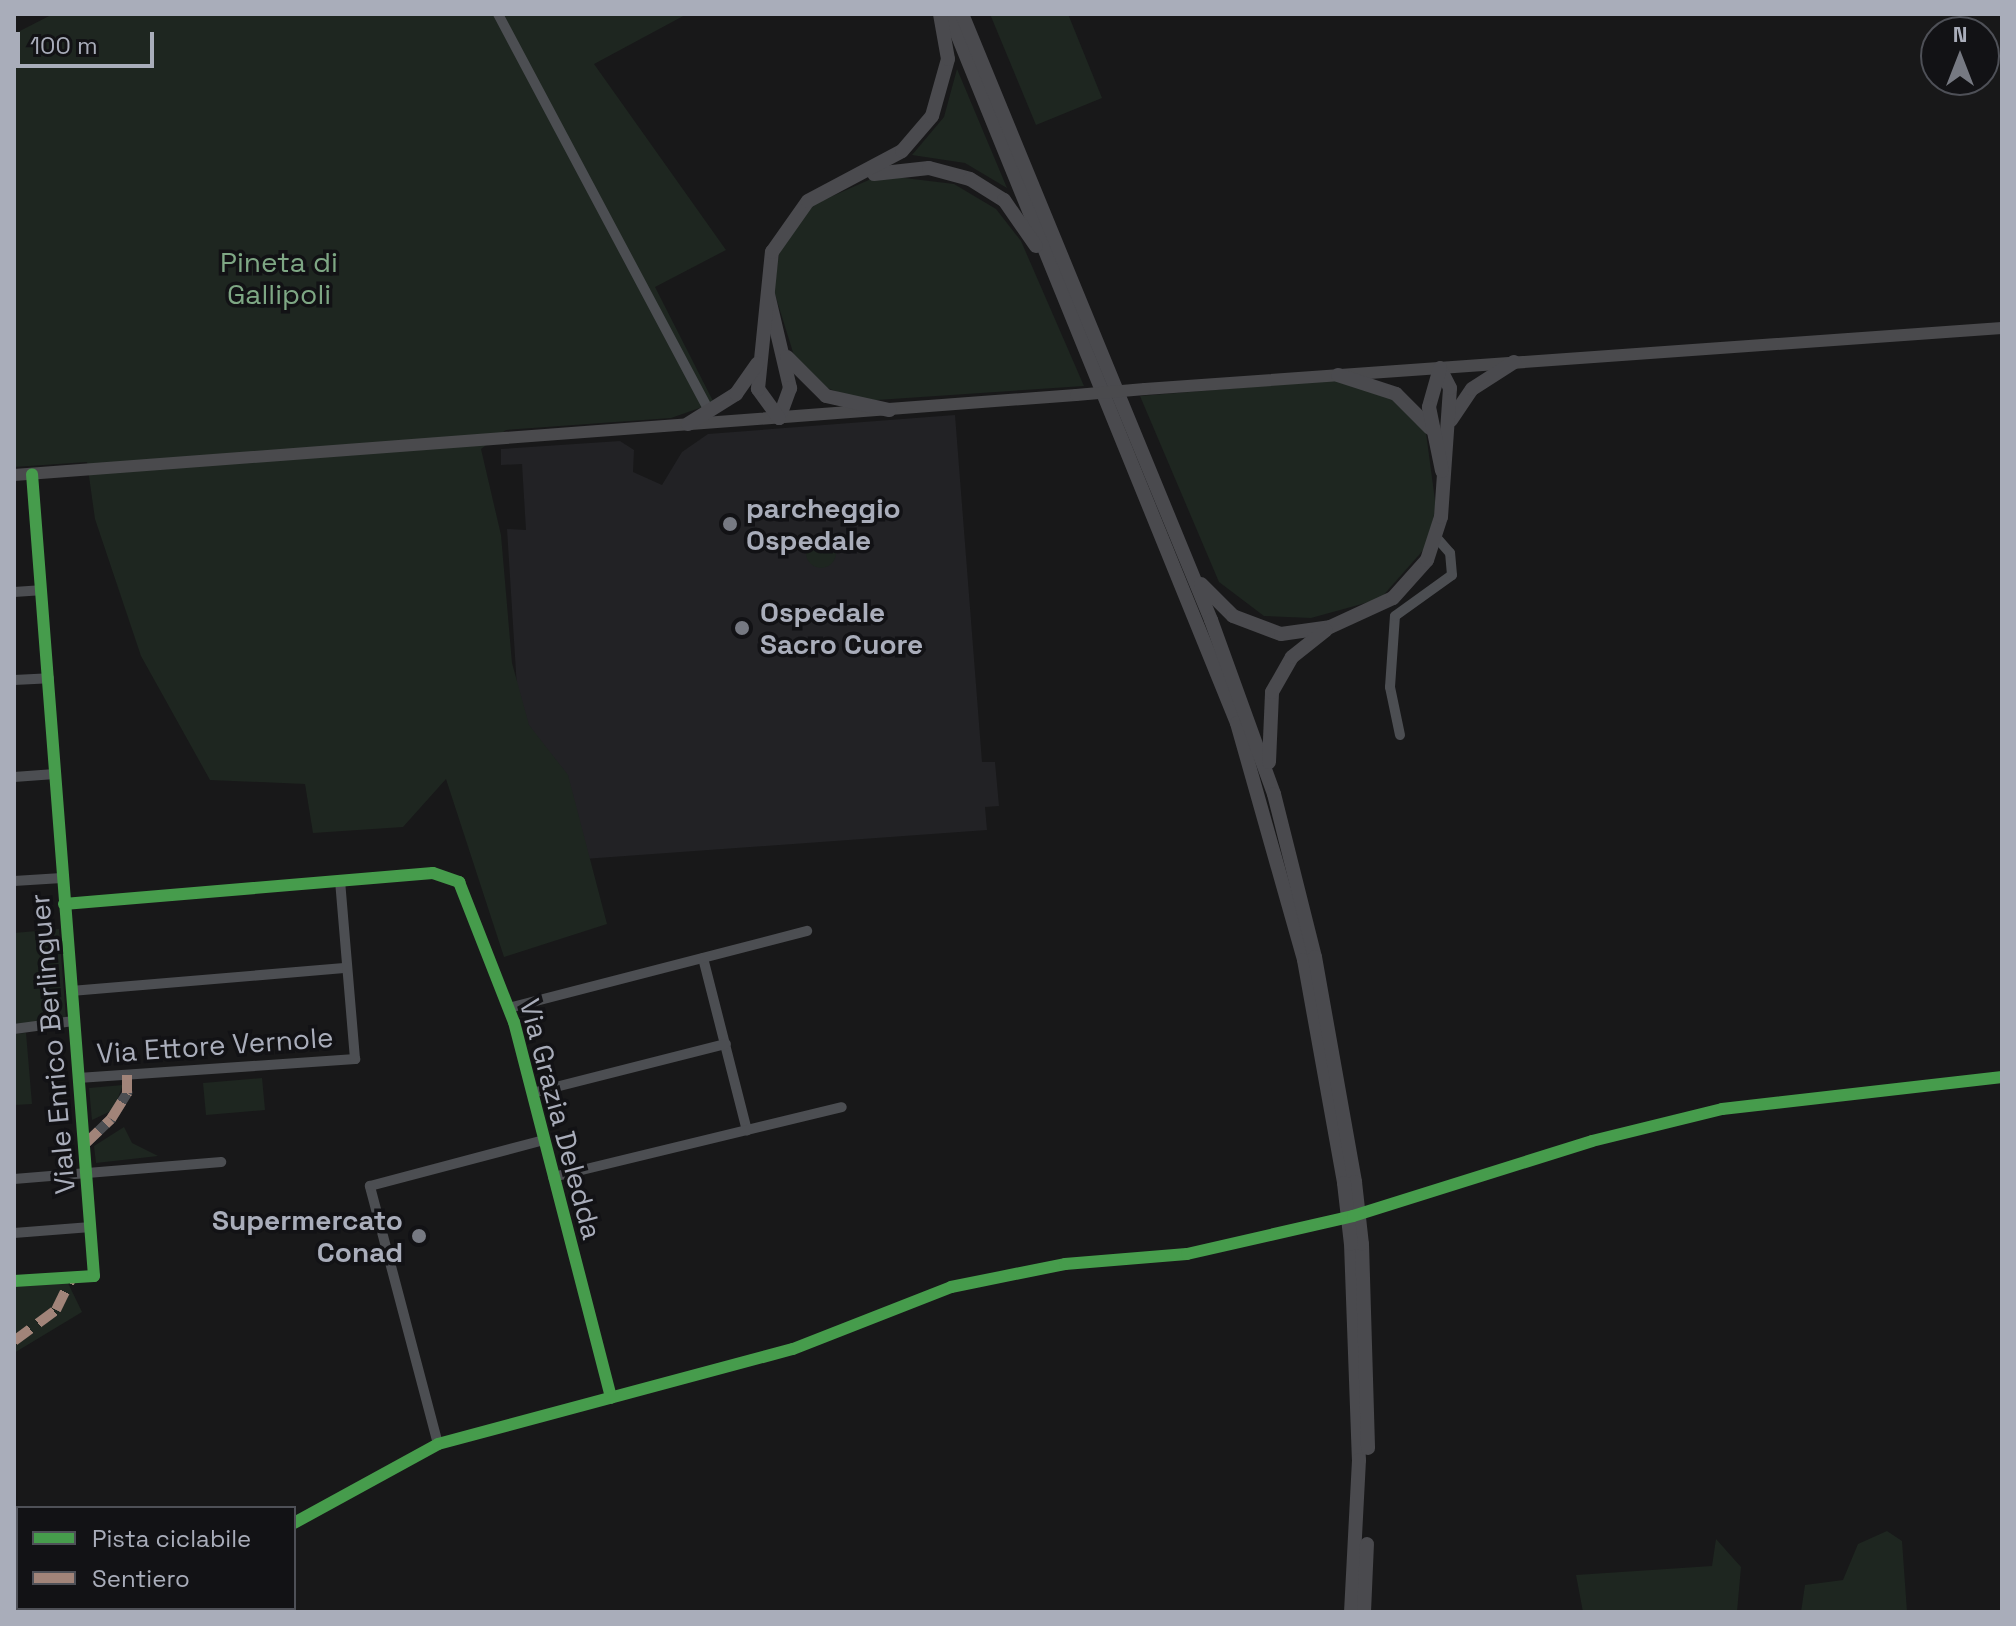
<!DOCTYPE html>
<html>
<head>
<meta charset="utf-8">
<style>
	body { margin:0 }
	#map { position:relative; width:2016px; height:1626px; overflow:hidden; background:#181819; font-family:"Space Grotesk",sans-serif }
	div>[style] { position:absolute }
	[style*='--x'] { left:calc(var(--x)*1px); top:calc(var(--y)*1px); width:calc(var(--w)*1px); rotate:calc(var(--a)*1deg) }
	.built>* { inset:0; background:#222225 }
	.green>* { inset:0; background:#1e2620 }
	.round { border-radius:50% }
	.minor>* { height:10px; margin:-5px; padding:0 5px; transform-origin:5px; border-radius:5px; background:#4c4e52 }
	.major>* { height:12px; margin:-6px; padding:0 6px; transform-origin:6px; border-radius:6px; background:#4a4a4d }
	.highway>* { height:14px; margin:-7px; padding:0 7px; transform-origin:7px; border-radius:7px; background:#4a4a4e }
	.major-bridge>* { height:12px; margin:-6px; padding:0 6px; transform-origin:6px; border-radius:6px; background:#4a4a4d }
	.highway-bridge>* { height:14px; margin:-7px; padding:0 7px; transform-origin:7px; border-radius:7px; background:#4a4a4e }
	.quiet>* { height:10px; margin-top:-5px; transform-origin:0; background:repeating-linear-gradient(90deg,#a18479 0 20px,transparent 0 30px) }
	.cycleway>* { height:12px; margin:-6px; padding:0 6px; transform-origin:6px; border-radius:6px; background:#469c4c }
	.dots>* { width:22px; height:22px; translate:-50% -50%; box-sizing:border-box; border:4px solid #121215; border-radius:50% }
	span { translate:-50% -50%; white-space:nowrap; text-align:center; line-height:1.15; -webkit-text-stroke:7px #121215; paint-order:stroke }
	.park-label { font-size:28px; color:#7ea784 }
	.poi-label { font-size:28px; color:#a9adba; font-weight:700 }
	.left { translate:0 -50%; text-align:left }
	.right { translate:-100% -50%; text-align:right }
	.street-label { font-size:28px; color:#a9adba }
	.frame { position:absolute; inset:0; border:16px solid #a9adba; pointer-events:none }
	.legend { position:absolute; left:16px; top:1506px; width:280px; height:104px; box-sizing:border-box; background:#121215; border:2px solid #4e5057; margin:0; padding:10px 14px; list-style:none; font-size:24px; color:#a9adba }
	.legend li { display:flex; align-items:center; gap:16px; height:40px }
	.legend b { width:40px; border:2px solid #4e5057 }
	.north { position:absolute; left:1920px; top:16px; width:80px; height:80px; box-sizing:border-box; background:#121215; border:2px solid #4e5057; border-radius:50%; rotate:0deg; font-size:22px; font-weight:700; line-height:32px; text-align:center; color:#a9adba }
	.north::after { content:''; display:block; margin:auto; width:28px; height:36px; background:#767982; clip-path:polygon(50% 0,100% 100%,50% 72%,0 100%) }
	.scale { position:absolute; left:16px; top:32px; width:138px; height:36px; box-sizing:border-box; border:4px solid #a9adba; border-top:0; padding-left:10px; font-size:24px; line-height:28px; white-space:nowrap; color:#a9adba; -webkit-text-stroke:6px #121215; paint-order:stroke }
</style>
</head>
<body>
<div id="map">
	<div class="built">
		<i style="clip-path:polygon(955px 415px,982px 762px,995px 762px,999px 806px,985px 807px,987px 830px,528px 863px,507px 529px,526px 530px,522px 464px,501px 465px,501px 449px,620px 441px,634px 450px,633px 472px,662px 485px,682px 452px,708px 434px)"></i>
	</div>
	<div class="green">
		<i style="clip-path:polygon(53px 14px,687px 14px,594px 64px,726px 250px,655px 287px,714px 403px,671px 418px,506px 430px,481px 449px,501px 535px,512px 663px,529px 725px,568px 775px,607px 924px,504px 957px,446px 779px,403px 827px,313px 833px,305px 784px,210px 780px,141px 656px,95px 519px,87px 462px,14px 467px,14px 34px)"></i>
		<i style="clip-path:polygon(990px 14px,1068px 14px,1102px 98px,1036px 125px)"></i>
		<i style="clip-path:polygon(957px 69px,1007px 188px,965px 163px,912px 155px,944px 117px)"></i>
		<i style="clip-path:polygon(880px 175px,954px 184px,996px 209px,1021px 241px,1084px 386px,862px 401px,819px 385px,796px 362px,774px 291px,779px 254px,798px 219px,817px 203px)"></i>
		<i style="clip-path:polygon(1338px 380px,1393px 395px,1426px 433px,1436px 508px,1426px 547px,1380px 599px,1311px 618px,1264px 616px,1219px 582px,1140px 396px)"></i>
		<i class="round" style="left:806px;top:538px;width:30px;height:30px"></i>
		<i style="clip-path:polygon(59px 929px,66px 1018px,14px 1025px,14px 933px)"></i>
		<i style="clip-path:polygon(26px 1033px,32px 1104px,14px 1105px,14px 1034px)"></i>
		<i style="clip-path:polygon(262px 1078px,265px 1110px,206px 1115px,203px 1083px)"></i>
		<i style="clip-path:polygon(123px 1085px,113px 1110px,92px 1120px,89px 1088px)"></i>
		<i style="clip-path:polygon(124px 1127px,132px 1143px,158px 1156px,96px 1163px,94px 1146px)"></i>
		<i style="clip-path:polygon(67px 1281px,82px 1312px,14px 1353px,14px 1284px)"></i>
		<i style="clip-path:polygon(1887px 1531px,1902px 1541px,1907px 1612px,1801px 1612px,1805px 1585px,1843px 1580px,1858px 1544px)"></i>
		<i style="clip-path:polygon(1716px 1539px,1741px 1567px,1737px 1612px,1583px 1612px,1576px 1575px,1712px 1566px)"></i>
	</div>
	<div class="minor">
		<i style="--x:498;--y:14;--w:451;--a:62"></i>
		<i style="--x:14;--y:592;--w:26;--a:-4"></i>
		<i style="--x:14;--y:680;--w:35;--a:-3"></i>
		<i style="--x:1400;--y:735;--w:49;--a:-101.8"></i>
		<i style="--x:1390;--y:687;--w:71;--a:-86"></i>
		<i style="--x:1395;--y:616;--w:70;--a:-35.7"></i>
		<i style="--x:1452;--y:575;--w:22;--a:-95"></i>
		<i style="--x:1450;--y:553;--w:20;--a:-131"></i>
		<i style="--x:14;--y:777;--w:41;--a:-4.2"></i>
		<i style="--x:14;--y:881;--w:48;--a:-3.6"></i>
		<i style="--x:64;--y:904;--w:370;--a:-4.8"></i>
		<i style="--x:433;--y:873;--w:28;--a:19"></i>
		<i style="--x:459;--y:882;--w:150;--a:68.6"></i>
		<i style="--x:514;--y:1022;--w:388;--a:75.5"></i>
		<i style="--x:703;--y:958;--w:178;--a:75.7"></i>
		<i style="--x:71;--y:991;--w:277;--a:-4.8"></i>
		<i style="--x:509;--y:1008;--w:308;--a:-14.5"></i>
		<i style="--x:14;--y:1029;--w:60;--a:-7.7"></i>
		<i style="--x:78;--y:1078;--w:278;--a:-3.9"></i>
		<i style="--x:355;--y:1059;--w:179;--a:-94.8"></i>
		<i style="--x:532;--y:1093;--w:200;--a:-14.2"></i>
		<i style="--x:84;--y:1145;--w:37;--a:-44"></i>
		<i style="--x:111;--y:1119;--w:31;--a:-58"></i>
		<i style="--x:127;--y:1093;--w:18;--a:-90"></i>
		<i style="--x:553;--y:1177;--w:297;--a:-13.6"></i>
		<i style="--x:14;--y:1179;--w:208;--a:-4.7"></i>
		<i style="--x:14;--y:1233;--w:77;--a:-4.5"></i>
		<i style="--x:14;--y:1281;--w:80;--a:-3.6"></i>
		<i style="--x:94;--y:1276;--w:804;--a:-94.42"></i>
		<i style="--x:438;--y:1444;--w:267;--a:-104.8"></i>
		<i style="--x:370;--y:1186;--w:180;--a:-14.8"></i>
		<i style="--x:294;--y:1523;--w:164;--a:-28.7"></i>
		<i style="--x:438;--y:1444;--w:367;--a:-15"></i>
		<i style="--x:793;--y:1349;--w:170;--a:-21.4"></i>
		<i style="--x:951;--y:1287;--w:116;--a:-11.4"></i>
		<i style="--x:1065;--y:1264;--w:122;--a:-4.7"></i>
		<i style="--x:1187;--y:1254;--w:170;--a:-12.9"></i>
		<i style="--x:1353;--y:1216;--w:250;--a:-17.4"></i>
		<i style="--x:1592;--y:1141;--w:134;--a:-13.8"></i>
		<i style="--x:1722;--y:1109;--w:282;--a:-6.5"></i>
		<i style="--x:14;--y:1570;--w:4;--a:0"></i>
		<i style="--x:285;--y:1608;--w:6;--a:39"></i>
	</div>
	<div class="major">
		<i style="--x:1145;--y:389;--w:859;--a:-4.07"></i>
		<i style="--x:14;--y:475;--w:1065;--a:-4.31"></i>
	</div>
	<div class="highway">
		<i style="--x:949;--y:14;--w:765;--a:67.89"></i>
		<i style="--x:1237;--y:723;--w:246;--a:74.2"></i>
		<i style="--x:1304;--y:960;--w:227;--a:79.8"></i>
		<i style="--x:962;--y:14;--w:655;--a:67.66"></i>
		<i style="--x:1211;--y:620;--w:185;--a:70.1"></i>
		<i style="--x:1274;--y:794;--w:168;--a:75.9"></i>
		<i style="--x:1315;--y:957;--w:229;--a:79.9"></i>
		<i style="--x:874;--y:174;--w:55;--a:-6.2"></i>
		<i style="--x:929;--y:168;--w:42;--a:15"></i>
		<i style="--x:970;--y:179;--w:40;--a:32"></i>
		<i style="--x:1004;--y:200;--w:56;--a:55.2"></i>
		<i style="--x:768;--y:294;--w:97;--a:76.8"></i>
		<i style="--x:790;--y:388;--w:32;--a:110"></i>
		<i style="--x:779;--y:418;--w:36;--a:-126"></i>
		<i style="--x:758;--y:389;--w:138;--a:-84.2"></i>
		<i style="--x:772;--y:252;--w:62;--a:-54.8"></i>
		<i style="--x:808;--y:201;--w:106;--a:-28"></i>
		<i style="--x:902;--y:151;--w:46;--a:-49.4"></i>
		<i style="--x:932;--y:116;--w:59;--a:-74.3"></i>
		<i style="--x:948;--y:59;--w:46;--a:-100.1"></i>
		<i style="--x:787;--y:357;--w:55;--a:45"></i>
		<i style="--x:826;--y:396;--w:65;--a:12.5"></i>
		<i style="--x:1338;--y:375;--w:61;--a:18.1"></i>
		<i style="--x:1396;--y:394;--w:48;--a:45"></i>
		<i style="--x:1451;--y:420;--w:37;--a:-56"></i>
		<i style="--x:1472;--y:389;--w:50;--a:-32.7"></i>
		<i style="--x:688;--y:424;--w:57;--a:-32"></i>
		<i style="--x:736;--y:394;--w:37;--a:-55"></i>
		<i style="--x:1201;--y:584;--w:45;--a:45"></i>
		<i style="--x:1233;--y:616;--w:51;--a:20.6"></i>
		<i style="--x:1281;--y:634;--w:49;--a:-8.1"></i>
		<i style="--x:1330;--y:627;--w:69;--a:-24.7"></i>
		<i style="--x:1393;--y:598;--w:51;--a:-48.2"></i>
		<i style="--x:1427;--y:560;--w:45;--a:-72"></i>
		<i style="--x:1441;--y:517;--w:129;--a:-86"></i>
		<i style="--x:1450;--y:388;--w:22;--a:-117"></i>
		<i style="--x:1440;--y:368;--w:41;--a:105.8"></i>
		<i style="--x:1429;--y:407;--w:65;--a:78.5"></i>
		<i style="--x:1269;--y:762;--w:70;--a:-87.5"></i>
		<i style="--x:1272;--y:692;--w:40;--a:-60.3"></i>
		<i style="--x:1292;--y:657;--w:43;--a:-38.5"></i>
		<i style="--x:1351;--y:1244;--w:216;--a:87.9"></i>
		<i style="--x:1359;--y:1460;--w:152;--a:93"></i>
		<i style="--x:1362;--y:1244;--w:204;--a:88.3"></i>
		<i style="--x:1364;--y:1612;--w:68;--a:-87.5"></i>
	</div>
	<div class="major-bridge">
		<i style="--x:1076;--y:395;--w:69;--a:-5"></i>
	</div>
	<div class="highway-bridge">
		<i style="--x:1355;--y:1182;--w:62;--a:83.6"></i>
		<i style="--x:1344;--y:1183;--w:61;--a:83.5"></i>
	</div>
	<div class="quiet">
		<i style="--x:84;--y:1145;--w:37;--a:-44"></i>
		<i style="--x:111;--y:1119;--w:31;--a:-58"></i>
		<i style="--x:127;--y:1093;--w:18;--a:-90"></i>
		<i style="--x:14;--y:1341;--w:52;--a:-36.4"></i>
		<i style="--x:56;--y:1310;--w:37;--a:-64"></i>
	</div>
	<div class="cycleway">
		<i style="--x:64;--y:904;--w:370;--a:-4.8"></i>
		<i style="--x:433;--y:873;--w:28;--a:19"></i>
		<i style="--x:459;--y:882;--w:150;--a:68.6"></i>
		<i style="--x:514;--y:1022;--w:388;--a:75.5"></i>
		<i style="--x:14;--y:1281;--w:80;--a:-3.6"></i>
		<i style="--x:94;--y:1276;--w:804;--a:-94.42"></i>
		<i style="--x:294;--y:1523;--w:164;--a:-28.7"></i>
		<i style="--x:438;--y:1444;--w:367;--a:-15"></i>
		<i style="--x:793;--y:1349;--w:170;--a:-21.4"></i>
		<i style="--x:951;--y:1287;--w:116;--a:-11.4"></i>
		<i style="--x:1065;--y:1264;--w:122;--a:-4.7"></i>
		<i style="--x:1187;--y:1254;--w:170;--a:-12.9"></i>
		<i style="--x:1353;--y:1216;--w:250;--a:-17.4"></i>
		<i style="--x:1592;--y:1141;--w:134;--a:-13.8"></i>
		<i style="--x:1722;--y:1109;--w:282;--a:-6.5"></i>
	</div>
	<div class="dots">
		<i style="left:730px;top:524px;background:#767982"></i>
		<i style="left:742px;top:628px;background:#767982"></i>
		<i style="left:419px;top:1236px;background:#767982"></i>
	</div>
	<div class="park-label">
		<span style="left:279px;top:278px">Pineta di<br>Gallipoli</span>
	</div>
	<div class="poi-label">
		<span class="left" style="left:746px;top:524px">parcheggio<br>Ospedale</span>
		<span class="left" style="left:760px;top:628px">Ospedale<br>Sacro Cuore</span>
		<span class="right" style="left:403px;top:1236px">Supermercato<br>Conad</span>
	</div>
	<div class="street-label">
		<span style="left:52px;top:1044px;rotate:-95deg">Viale Enrico Berlinguer</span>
		<span style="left:215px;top:1045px;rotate:-4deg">Via Ettore Vernole</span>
		<span style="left:561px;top:1119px;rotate:75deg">Via Grazia Deledda</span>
	</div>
	<div class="frame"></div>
	<ul class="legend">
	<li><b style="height:10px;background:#469c4c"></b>Pista ciclabile</li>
	<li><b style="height:10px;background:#a18479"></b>Sentiero</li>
	</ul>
	<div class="north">N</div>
	<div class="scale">100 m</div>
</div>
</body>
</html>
